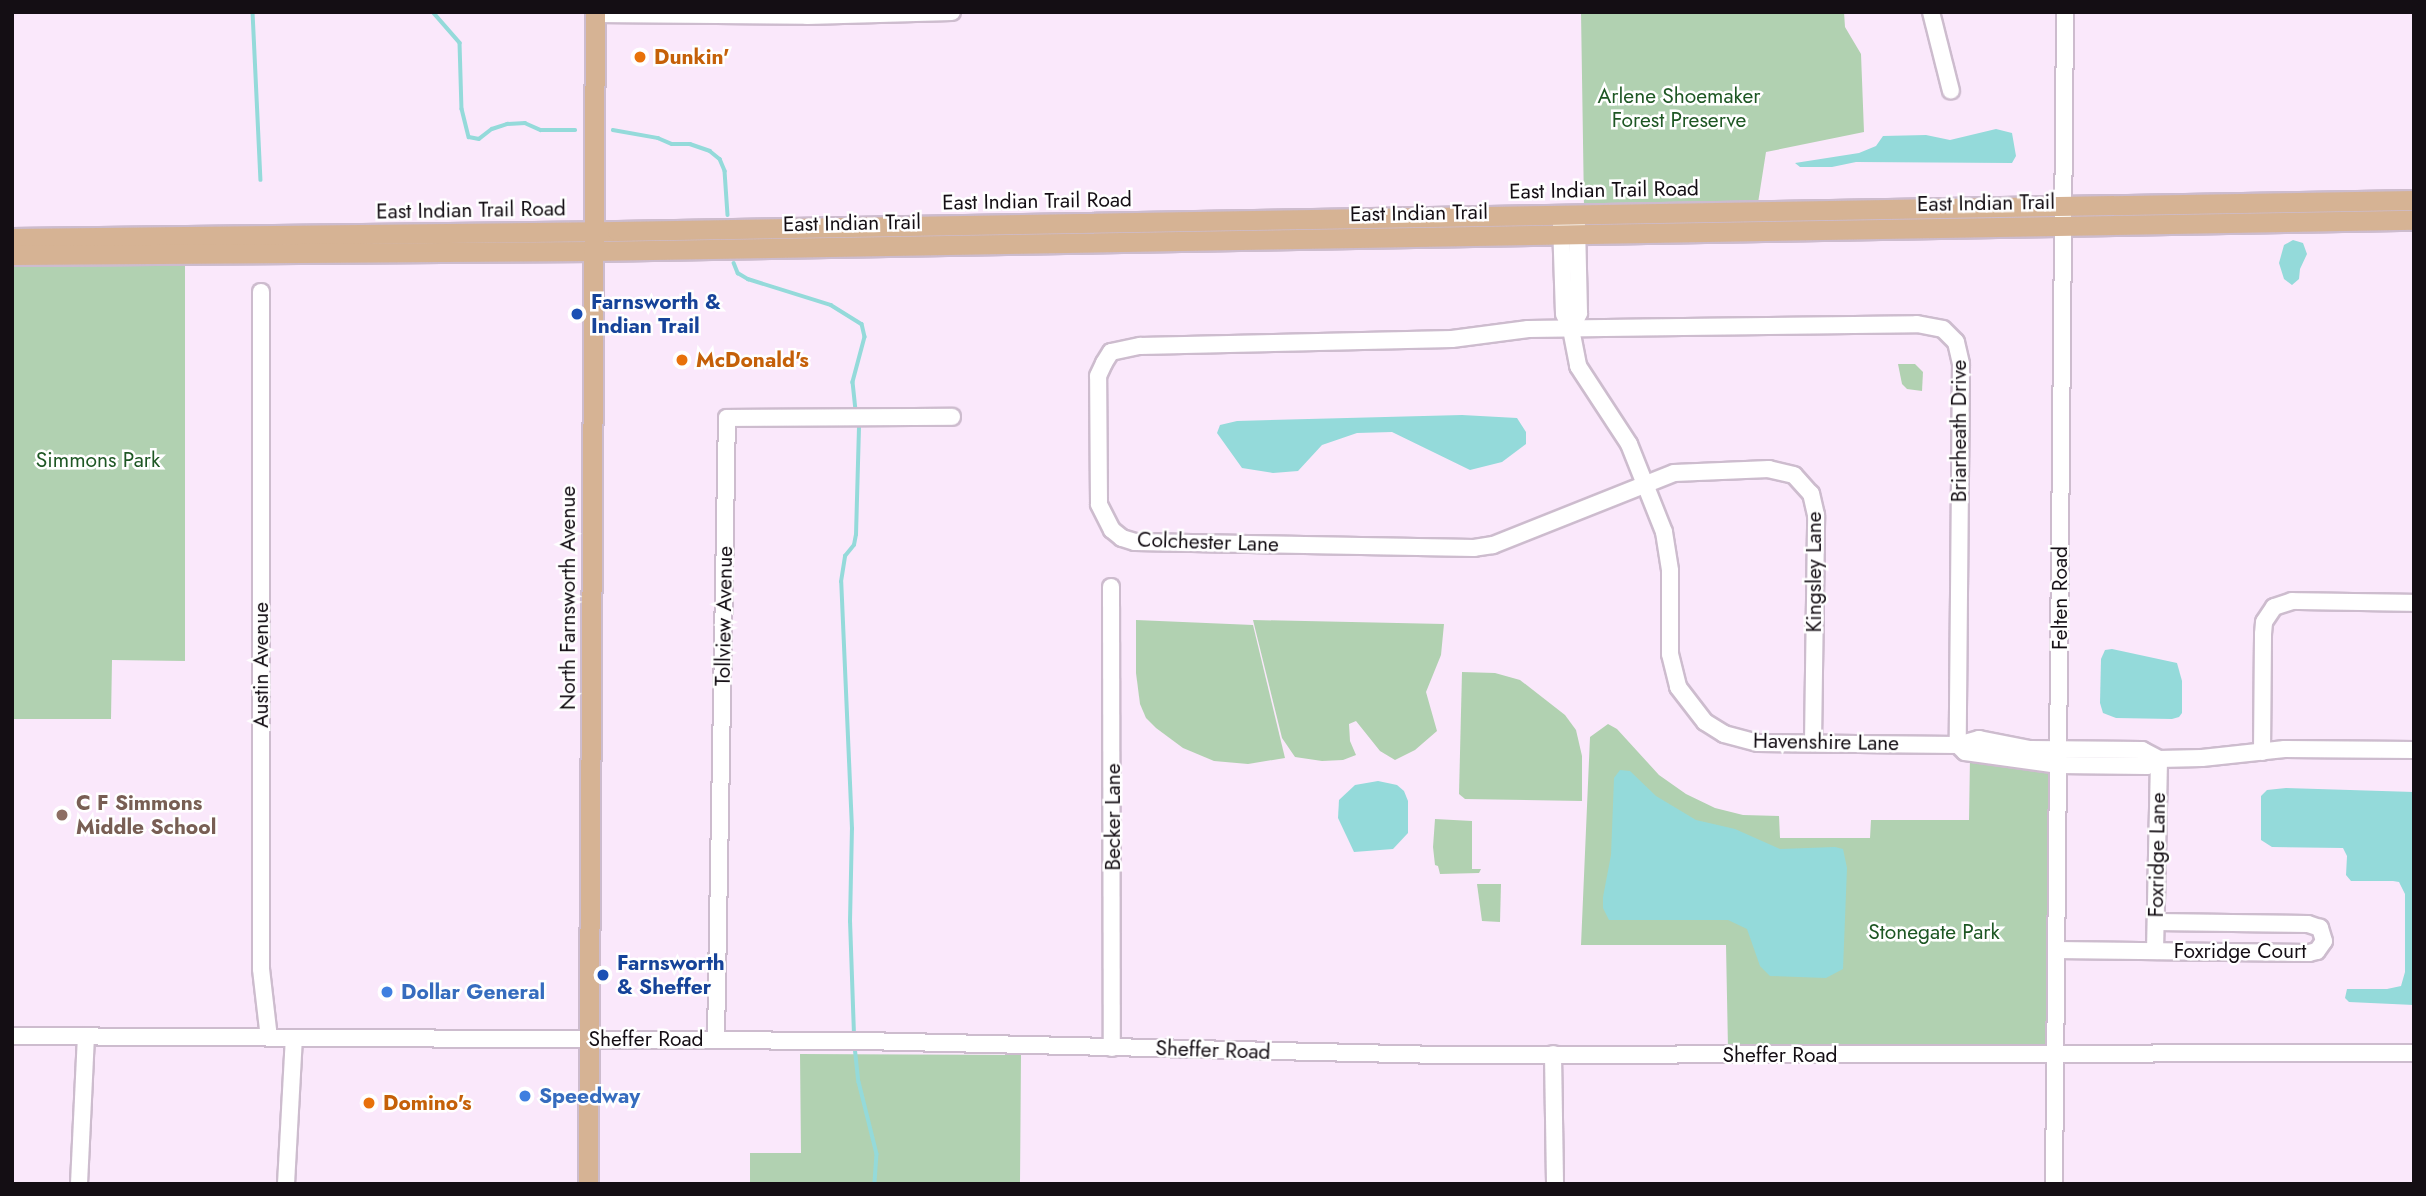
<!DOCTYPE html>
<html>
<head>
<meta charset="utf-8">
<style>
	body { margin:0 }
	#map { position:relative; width:2426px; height:1196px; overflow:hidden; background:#fae8fb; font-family:Jost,sans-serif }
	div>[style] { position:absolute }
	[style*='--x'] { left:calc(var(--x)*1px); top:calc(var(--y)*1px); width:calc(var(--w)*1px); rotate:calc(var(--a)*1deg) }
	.green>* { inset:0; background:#b1d1b1 }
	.water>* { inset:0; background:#94dada }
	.stream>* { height:3.5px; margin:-1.75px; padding:0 1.75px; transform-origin:1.75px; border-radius:1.75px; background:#94dada }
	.roads { filter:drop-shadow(2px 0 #cdbcce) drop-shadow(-2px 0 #cdbcce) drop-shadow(0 2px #cdbcce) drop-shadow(0 -2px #cdbcce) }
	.minor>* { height:16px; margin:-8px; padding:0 8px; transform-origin:8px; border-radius:8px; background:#fff }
	.major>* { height:19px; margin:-9.5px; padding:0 9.5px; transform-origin:9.5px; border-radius:9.5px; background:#d6b394 }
	.dots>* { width:19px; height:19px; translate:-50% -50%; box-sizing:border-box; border:4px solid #fff; border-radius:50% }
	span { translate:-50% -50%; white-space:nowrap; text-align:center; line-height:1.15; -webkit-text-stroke:5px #fff; paint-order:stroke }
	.food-label { font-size:21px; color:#c56008; font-weight:700 }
	.left { translate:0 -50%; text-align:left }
	.park-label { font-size:21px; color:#1e5724 }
	.street-label { font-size:21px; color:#140e14 }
	.transit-label { font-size:21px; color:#164399; font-weight:700 }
	.education-label { font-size:21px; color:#785e54; font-weight:700 }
	.shop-label { font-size:21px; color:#366cbe; font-weight:700 }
	.frame { position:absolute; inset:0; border:14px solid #140e14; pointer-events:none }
</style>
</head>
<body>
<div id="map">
	<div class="green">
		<i style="clip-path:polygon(1581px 12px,1844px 12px,1845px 27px,1861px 54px,1864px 132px,1766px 152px,1758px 203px,1584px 207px)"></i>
		<i style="clip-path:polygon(12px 260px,185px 260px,185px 661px,112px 660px,111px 719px,12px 719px)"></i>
		<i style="clip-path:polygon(1898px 364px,1915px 364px,1923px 372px,1922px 391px,1907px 389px,1902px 384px)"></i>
		<i style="clip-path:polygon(1136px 620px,1253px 625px,1285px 758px,1248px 764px,1214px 761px,1183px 748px,1156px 728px,1146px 718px,1140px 704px,1136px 673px)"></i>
		<i style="clip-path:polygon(1253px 620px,1444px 624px,1441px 655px,1426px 692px,1437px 731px,1415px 750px,1395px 760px,1380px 751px,1356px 721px,1349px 724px,1350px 741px,1356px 755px,1343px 760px,1322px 761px,1295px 757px,1282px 738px)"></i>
		<i style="clip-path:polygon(1462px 672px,1495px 673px,1520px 680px,1565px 715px,1576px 730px,1582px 756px,1582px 801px,1465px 799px,1459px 794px)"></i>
		<i style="clip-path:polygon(1608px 724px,1617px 729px,1659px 775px,1686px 794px,1715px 808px,1743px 815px,1779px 816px,1780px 838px,1870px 838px,1871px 820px,1969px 820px,1970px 757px,2012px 767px,2049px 770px,2048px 1044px,1728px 1049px,1726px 945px,1581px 945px,1590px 737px)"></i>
		<i style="clip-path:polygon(1435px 819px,1472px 821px,1472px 869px,1481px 869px,1479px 873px,1440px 874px,1438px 866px,1435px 865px,1433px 847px)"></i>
		<i style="clip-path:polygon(1477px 884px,1501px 884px,1500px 922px,1482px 921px)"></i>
		<i style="clip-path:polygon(800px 1054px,1021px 1055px,1020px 1184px,750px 1184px,750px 1153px,801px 1153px)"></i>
	</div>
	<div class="water">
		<i style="clip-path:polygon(1996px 129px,2012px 133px,2016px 156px,2012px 163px,1856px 162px,1832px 167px,1800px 167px,1795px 163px,1859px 153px,1876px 146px,1883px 136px,1926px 135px,1950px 140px)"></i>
		<i style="clip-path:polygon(2293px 240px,2303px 243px,2307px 254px,2300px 269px,2299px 279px,2292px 285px,2284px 279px,2279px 263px,2284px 245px)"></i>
		<i style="clip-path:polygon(1462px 415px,1517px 418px,1526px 432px,1526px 444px,1502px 462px,1470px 470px,1392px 432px,1357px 433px,1322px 445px,1298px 471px,1273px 473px,1242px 468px,1217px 433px,1220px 425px,1237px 421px)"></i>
		<i style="clip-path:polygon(2112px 649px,2177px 663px,2182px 681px,2182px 713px,2179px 717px,2172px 719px,2116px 718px,2103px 713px,2100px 703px,2101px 659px,2105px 650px)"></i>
		<i style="clip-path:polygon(1620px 770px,1630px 771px,1656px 796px,1696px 820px,1735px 829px,1780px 849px,1835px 847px,1843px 849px,1847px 868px,1843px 969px,1826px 978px,1770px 976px,1760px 966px,1747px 929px,1728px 920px,1609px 920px,1603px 908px,1603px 897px,1611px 855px,1614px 778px)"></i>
		<i style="clip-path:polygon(1378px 781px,1397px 785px,1404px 791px,1408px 801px,1408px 833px,1393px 849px,1354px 852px,1338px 818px,1339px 800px,1355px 785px)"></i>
		<i style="clip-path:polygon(2286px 788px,2414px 792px,2414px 1005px,2349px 1002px,2345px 998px,2347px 989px,2387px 989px,2401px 986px,2405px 972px,2405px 894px,2399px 882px,2393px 881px,2351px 881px,2346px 875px,2347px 856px,2343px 848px,2272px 847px,2261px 840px,2261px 796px,2267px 790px)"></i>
	</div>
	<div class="stream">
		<i style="--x:253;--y:12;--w:168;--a:87.3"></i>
		<i style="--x:433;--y:12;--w:41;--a:48.9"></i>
		<i style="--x:460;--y:43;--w:66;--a:88.3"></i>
		<i style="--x:462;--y:109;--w:29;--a:76"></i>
		<i style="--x:469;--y:137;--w:10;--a:11"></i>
		<i style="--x:479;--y:139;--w:16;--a:-38"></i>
		<i style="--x:492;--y:129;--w:16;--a:-18"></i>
		<i style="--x:507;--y:124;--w:18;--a:-3"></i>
		<i style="--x:525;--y:123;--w:17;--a:24"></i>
		<i style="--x:541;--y:130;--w:34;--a:0"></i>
		<i style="--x:613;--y:130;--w:46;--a:10.1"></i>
		<i style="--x:658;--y:138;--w:15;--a:23"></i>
		<i style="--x:672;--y:144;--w:18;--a:0"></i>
		<i style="--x:690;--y:144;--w:21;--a:19"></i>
		<i style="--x:710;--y:151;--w:13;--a:39"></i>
		<i style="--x:720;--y:159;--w:13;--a:67"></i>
		<i style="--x:725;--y:171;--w:44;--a:86.1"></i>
		<i style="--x:734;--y:263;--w:11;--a:68"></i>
		<i style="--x:738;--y:273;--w:12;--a:31"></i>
		<i style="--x:748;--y:279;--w:87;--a:17.4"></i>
		<i style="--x:831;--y:305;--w:36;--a:32"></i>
		<i style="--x:862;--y:324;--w:13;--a:77"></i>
		<i style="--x:865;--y:337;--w:47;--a:104.9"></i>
		<i style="--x:853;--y:382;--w:27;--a:84"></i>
		<i style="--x:854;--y:1035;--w:113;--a:-92"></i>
		<i style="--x:850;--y:922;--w:93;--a:-88.8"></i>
		<i style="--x:852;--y:829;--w:247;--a:-92.5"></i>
		<i style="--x:841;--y:582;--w:26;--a:-81"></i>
		<i style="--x:845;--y:556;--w:14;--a:-51"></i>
		<i style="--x:854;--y:545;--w:10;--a:-79"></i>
		<i style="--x:856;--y:535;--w:109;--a:-88.4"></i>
		<i style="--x:855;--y:1046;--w:36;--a:84"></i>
		<i style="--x:859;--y:1082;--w:74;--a:76"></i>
		<i style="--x:877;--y:1154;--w:30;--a:94"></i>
	</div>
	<div class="roads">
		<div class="minor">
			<i style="--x:1931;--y:12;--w:81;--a:75.8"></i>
			<i style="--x:595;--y:14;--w:212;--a:0.5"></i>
			<i style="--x:807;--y:16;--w:145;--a:-1.6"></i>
			<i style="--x:1561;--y:223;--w:91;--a:88.1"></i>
			<i style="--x:1564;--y:314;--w:17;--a:65"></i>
			<i style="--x:1571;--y:329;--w:38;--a:79"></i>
			<i style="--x:1578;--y:366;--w:93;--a:56.8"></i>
			<i style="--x:1629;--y:444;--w:95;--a:68.3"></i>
			<i style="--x:1664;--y:532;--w:39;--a:81"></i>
			<i style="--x:1670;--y:571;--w:83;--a:90"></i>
			<i style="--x:1670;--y:654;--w:34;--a:76"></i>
			<i style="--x:1678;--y:687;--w:44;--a:52.4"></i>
			<i style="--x:1705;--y:722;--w:22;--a:32"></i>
			<i style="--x:1724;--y:734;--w:35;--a:15"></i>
			<i style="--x:1758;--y:743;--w:200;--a:0.6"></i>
			<i style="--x:1958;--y:745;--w:22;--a:-16"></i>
			<i style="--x:1979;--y:739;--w:52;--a:11.1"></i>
			<i style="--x:2030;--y:749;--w:112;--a:0.5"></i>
			<i style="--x:2142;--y:750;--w:19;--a:28"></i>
			<i style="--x:2159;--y:759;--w:43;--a:-1.3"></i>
			<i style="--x:2202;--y:758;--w:83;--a:-6.2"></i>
			<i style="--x:2285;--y:749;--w:129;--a:0.4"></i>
			<i style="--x:261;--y:292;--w:677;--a:90"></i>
			<i style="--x:261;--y:969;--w:69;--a:83.4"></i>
			<i style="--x:1571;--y:329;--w:18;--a:-63"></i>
			<i style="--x:1579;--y:313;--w:88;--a:-91.3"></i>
			<i style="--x:1111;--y:587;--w:461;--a:89.9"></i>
			<i style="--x:1813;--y:743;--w:228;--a:-89.2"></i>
			<i style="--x:1816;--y:515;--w:22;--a:-103"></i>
			<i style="--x:1811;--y:494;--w:25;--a:-132"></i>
			<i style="--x:1794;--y:475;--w:26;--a:-167"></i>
			<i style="--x:1769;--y:469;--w:95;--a:177.6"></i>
			<i style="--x:1674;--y:473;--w:195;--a:158.3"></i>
			<i style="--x:1493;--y:545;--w:19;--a:171"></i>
			<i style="--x:1474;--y:548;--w:339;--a:-179"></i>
			<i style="--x:1135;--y:542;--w:14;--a:-163"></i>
			<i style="--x:1122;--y:538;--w:13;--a:-141"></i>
			<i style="--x:1112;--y:530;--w:29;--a:-117"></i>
			<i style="--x:1099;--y:504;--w:128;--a:-90.4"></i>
			<i style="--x:1098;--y:376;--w:14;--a:-65"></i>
			<i style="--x:1104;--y:363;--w:13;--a:-58"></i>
			<i style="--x:1111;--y:352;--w:30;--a:-12"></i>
			<i style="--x:1140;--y:346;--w:312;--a:-1.3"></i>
			<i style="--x:1452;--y:339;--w:77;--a:-7.5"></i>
			<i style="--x:1528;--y:329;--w:389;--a:-0.7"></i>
			<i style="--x:1917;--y:324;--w:26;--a:11"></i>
			<i style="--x:1943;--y:329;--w:18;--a:45"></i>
			<i style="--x:1956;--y:342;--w:23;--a:77"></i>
			<i style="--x:1961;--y:364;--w:381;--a:90.5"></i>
			<i style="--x:1958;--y:745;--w:10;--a:45"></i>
			<i style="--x:1965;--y:752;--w:95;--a:7.9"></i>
			<i style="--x:2059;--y:765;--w:88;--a:0.7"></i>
			<i style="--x:2147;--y:766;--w:14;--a:-30"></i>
			<i style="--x:2262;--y:752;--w:118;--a:-89.5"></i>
			<i style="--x:2263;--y:634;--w:12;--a:-85"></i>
			<i style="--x:2264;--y:622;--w:18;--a:-56"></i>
			<i style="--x:2274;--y:607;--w:19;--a:-18"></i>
			<i style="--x:2292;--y:601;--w:122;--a:0.9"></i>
			<i style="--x:2056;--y:950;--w:253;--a:0.7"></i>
			<i style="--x:2309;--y:953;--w:8;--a:-14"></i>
			<i style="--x:2317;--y:951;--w:12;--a:-55"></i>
			<i style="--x:2324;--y:941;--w:14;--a:-107"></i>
			<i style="--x:2320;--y:928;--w:13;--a:-162"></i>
			<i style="--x:2308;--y:924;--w:152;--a:-179.2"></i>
			<i style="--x:2155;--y:951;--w:192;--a:-88.8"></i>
			<i style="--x:12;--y:1036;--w:851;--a:0.34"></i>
			<i style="--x:863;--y:1041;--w:578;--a:1.39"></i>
			<i style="--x:1441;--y:1055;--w:973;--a:-0.12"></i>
			<i style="--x:716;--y:1039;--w:621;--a:-88.99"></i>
			<i style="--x:727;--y:418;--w:225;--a:-0.3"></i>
			<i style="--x:1553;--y:1054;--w:130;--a:89.1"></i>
			<i style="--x:79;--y:1184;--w:148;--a:-87.3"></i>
			<i style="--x:286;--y:1184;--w:146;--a:-86.9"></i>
			<i style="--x:2054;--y:1184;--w:1172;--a:-89.46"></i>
		</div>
		<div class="major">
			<i style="--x:12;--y:238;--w:605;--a:-0.66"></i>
			<i style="--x:617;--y:231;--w:1797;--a:-0.99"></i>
			<i style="--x:12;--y:255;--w:581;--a:-0.39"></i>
			<i style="--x:593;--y:251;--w:1821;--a:-0.98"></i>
			<i style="--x:588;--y:1184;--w:1172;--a:-89.66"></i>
		</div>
	</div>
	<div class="dots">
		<i style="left:640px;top:57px;background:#e8710a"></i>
		<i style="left:577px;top:314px;background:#1a4fb4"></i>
		<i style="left:682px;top:360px;background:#e8710a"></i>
		<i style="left:62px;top:815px;background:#8d6e63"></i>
		<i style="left:603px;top:975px;background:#1a4fb4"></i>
		<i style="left:387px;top:992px;background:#3f7fe0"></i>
		<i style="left:525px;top:1096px;background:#3f7fe0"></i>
		<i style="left:369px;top:1103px;background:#e8710a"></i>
	</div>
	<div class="food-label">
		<span class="left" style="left:654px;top:57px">Dunkin'</span>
		<span class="left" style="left:696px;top:360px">McDonald's</span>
		<span class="left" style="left:383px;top:1103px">Domino's</span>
	</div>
	<div class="park-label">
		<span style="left:1679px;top:108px">Arlene Shoemaker<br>Forest Preserve</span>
		<span style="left:98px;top:460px">Simmons Park</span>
		<span style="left:1934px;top:932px">Stonegate Park</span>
	</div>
	<div class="street-label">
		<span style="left:1604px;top:190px;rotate:-1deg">East Indian Trail Road</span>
		<span style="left:1037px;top:201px;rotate:-1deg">East Indian Trail Road</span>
		<span style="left:1986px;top:203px;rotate:-1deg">East Indian Trail</span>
		<span style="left:471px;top:210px;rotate:-1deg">East Indian Trail Road</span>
		<span style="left:1419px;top:213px;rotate:-1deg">East Indian Trail</span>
		<span style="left:852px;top:223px;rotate:-1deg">East Indian Trail</span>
		<span style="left:1959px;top:431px;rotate:-90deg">Briarheath Drive</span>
		<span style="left:1208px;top:542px;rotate:2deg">Colchester Lane</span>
		<span style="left:1814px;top:572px;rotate:-90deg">Kingsley Lane</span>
		<span style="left:568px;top:598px;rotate:-90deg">North Farnsworth Avenue</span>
		<span style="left:2060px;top:598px;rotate:-90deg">Felten Road</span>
		<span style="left:724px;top:616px;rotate:-89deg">Tollview Avenue</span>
		<span style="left:261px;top:665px;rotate:-90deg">Austin Avenue</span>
		<span style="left:1826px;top:742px;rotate:1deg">Havenshire Lane</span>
		<span style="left:1113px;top:817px;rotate:-90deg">Becker Lane</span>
		<span style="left:2157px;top:855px;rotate:-89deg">Foxridge Lane</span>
		<span style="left:2240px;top:951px">Foxridge Court</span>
		<span style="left:646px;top:1039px">Sheffer Road</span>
		<span style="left:1213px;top:1050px;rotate:2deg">Sheffer Road</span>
		<span style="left:1780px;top:1055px">Sheffer Road</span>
	</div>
	<div class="transit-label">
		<span class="left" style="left:591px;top:314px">Farnsworth &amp;<br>Indian Trail</span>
		<span class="left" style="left:617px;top:975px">Farnsworth<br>&amp; Sheffer</span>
	</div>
	<div class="education-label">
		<span class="left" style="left:76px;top:815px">C F Simmons<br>Middle School</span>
	</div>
	<div class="shop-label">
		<span class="left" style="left:401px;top:992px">Dollar General</span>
		<span class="left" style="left:539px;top:1096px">Speedway</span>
	</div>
	<div class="frame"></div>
</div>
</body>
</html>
